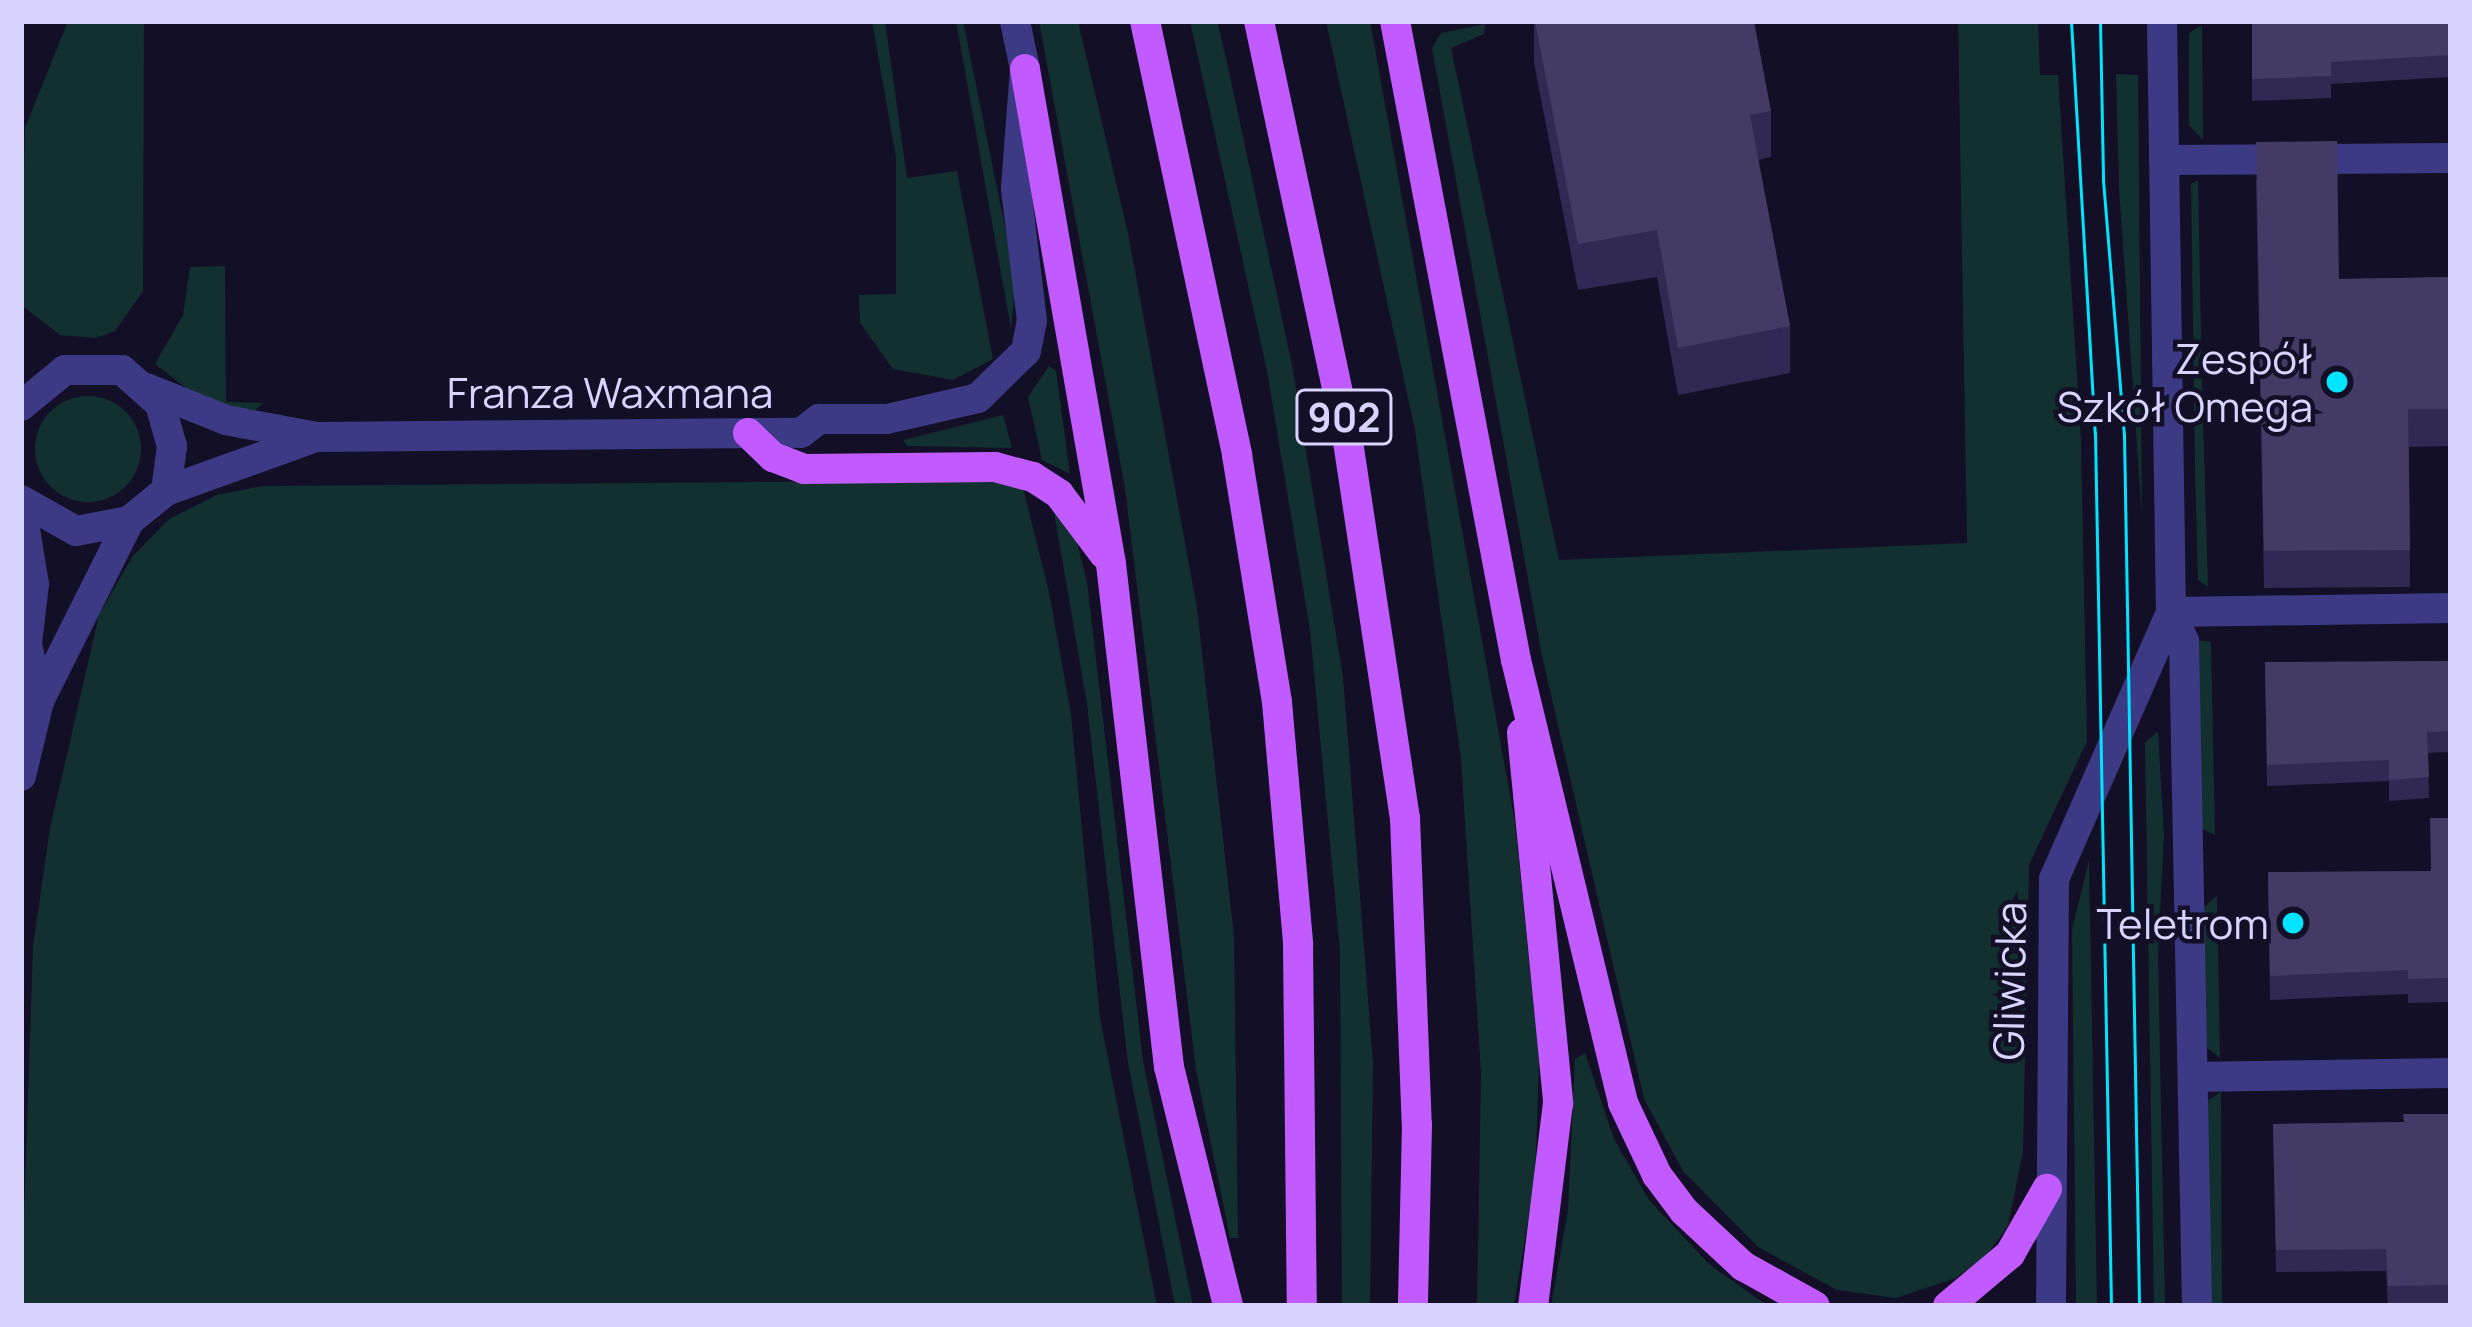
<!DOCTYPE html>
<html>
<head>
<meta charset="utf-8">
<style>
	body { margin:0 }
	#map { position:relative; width:2472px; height:1327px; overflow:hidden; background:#130f26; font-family:Manrope,sans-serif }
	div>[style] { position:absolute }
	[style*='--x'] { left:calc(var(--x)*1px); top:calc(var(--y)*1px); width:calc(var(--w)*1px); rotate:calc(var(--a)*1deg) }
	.green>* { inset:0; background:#12302f }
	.round { border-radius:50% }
	.minor>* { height:30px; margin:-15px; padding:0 15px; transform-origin:15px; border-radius:15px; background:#3d3a85 }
	.tertiary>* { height:30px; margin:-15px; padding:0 15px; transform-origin:15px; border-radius:15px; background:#3d3a85 }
	.primary>* { height:30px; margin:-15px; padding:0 15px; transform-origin:15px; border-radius:15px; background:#c25bff }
	.tram>* { height:3px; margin:-1.5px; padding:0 1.5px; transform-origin:1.5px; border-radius:1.5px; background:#00e5ff }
	.wall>* { inset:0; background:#312854 }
	.building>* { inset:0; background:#433a66 }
	.dots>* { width:33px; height:33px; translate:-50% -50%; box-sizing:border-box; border:6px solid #130f26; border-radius:50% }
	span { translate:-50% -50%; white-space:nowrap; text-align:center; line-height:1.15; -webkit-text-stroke:9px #130f26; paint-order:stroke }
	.shield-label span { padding:3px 9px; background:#130f26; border:3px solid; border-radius:9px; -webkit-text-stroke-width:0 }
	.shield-label { font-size:39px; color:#d9d4ff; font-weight:700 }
	.poi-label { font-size:42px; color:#d9d4ff }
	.right { translate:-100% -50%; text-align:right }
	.street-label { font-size:42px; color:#d9d4ff }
	.frame { position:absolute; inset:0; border:24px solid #d9d4ff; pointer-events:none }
</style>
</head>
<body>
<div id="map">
	<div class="green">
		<i style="clip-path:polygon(144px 21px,143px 291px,115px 331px,96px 338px,60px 335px,21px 305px,25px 128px,68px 21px)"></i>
		<i style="clip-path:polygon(872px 21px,885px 21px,907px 178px,957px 171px,993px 359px,953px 380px,893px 369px,860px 323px,859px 295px,896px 294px,896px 158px)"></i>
		<i style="clip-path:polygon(956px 21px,963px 21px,1005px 227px,1015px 289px,1011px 329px)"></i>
		<i style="clip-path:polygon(1039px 21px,1078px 21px,1128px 233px,1197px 608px,1234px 936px,1238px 1238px,1230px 1238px,1196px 1070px,1125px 488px)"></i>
		<i style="clip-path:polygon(1190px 21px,1217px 21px,1228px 67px,1292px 365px,1343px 677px,1373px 1063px,1370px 1306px,1342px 1306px,1340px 951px,1310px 630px,1267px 371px)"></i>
		<i style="clip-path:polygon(1326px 21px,1370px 21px,1515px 823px,1539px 1061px,1535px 1178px,1514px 1306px,1477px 1306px,1481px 1073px,1461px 759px,1415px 430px)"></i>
		<i style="clip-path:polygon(1958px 21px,2038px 21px,2040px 75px,2058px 75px,2081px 440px,2087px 741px,2029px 865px,2023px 1152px,2008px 1226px,1985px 1257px,1956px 1278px,1896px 1298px,1837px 1290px,1758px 1247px,1683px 1171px,1644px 1099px,1542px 656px,1432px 48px,1441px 33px,1485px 24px,1484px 34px,1451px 48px,1559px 560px,1967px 543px)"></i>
		<i style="clip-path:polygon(2202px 25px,2203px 140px,2189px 125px,2189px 33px)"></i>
		<i style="clip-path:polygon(2116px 74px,2138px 75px,2142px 517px,2119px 188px)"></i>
		<i style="clip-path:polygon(2198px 180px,2202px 382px,2208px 587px,2198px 580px,2195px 467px,2191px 184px)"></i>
		<i style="clip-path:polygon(225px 266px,226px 402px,263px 403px,254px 411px,202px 400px,155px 364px,183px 315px,190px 267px)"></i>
		<i style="clip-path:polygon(1049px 366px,1056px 371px,1070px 474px,1042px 460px,1028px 397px)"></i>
		<i class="round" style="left:35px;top:396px;width:106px;height:106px"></i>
		<i style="clip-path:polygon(1003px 415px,1012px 448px,907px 446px,903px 440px)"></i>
		<i style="clip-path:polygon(992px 480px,1023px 488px,1049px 592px,1071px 714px,1100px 1018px,1157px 1306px,21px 1306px,33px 946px,50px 828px,99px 615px,132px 557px,169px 519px,217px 495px,263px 486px)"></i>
		<i style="clip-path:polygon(1053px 506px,1076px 539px,1087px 582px,1143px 1061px,1193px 1306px,1175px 1306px,1128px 1063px,1087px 704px)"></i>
		<i style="clip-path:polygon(2198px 640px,2211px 642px,2215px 835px,2202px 829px)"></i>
		<i style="clip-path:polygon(2158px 731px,2164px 835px,2158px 954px,2165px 1306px,2154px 1306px,2145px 743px)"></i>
		<i style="clip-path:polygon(2089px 860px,2097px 1306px,2076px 1306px,2072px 930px)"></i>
		<i style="clip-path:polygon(2217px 896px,2220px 1058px,2205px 1046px,2203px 908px)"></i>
		<i style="clip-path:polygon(1585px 1053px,1614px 1139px,1649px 1200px,1710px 1265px,1768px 1306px,1551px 1306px,1568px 1210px,1575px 1059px)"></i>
		<i style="clip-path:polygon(2221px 1092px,2222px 1306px,2210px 1306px,2207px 1101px)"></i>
	</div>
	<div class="minor">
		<i style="--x:2164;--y:160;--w:287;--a:-0.4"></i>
		<i style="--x:146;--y:388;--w:86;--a:21.8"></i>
		<i style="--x:226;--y:420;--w:92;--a:10.7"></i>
		<i style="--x:316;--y:437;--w:485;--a:-0.5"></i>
		<i style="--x:801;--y:433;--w:23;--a:-38"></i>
		<i style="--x:819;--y:419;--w:68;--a:0"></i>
		<i style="--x:887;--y:419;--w:93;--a:-13"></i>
		<i style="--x:978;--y:398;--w:67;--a:-44.4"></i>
		<i style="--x:1026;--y:351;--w:31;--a:-79"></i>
		<i style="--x:1032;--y:321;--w:134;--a:-96.9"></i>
		<i style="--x:1016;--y:188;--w:119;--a:-85.7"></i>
		<i style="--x:1025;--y:69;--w:49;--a:-101.8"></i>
		<i style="--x:21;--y:406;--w:57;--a:-39.3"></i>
		<i style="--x:65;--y:370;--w:57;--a:0"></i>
		<i style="--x:122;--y:370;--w:51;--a:41.8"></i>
		<i style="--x:160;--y:404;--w:44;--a:74.1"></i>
		<i style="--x:172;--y:446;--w:45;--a:97.6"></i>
		<i style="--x:166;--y:491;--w:48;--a:141"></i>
		<i style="--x:129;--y:521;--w:54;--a:169.3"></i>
		<i style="--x:76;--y:531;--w:63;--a:-150.6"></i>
		<i style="--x:166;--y:491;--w:159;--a:-19.8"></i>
		<i style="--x:21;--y:505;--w:80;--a:80.7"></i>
		<i style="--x:34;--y:584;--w:60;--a:96.7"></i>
		<i style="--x:27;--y:644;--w:58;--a:78.1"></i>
		<i style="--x:2171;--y:612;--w:280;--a:-0.8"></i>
		<i style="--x:21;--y:776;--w:77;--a:-76.5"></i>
		<i style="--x:39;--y:701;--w:201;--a:-63.4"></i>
		<i style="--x:2193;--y:1077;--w:258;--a:-0.9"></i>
	</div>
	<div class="tertiary">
		<i style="--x:2162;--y:21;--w:591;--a:89.13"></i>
		<i style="--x:2171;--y:612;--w:32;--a:66"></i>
		<i style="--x:2184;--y:641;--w:665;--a:88.88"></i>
		<i style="--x:2051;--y:1306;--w:427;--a:-89.6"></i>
		<i style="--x:2054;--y:879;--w:292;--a:-66.3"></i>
	</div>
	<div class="primary">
		<i style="--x:1145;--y:21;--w:444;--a:78"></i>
		<i style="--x:1237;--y:455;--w:250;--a:80.8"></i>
		<i style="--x:1277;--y:702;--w:243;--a:85"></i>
		<i style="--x:1298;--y:944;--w:362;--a:89.4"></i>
		<i style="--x:1259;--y:21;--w:423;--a:78"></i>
		<i style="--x:1347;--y:435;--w:387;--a:81.4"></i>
		<i style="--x:1405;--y:818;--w:307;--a:87.8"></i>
		<i style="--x:1417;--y:1125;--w:181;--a:91.3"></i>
		<i style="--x:1395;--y:21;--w:650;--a:79.28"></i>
		<i style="--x:1516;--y:660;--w:456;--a:76.4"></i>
		<i style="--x:1623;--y:1103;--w:80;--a:64.7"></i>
		<i style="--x:1657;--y:1175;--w:45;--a:53.1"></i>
		<i style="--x:1684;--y:1211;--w:81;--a:43"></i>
		<i style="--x:1743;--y:1266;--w:82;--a:29.1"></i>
		<i style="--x:1025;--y:69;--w:502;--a:80.14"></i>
		<i style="--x:1111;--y:564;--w:506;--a:83.42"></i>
		<i style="--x:1169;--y:1067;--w:246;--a:76.1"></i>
		<i style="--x:748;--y:433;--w:35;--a:44"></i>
		<i style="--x:773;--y:457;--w:33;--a:21"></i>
		<i style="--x:804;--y:469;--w:191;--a:-0.6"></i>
		<i style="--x:995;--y:467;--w:39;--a:15"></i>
		<i style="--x:1033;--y:477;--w:31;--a:33"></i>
		<i style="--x:1059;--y:494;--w:75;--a:53.1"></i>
		<i style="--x:1522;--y:733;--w:372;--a:84.4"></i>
		<i style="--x:1558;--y:1103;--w:205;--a:97"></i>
		<i style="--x:1948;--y:1306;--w:81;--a:-40"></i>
		<i style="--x:2010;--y:1254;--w:75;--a:-60.4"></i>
	</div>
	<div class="tram">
		<i style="--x:2071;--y:21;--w:413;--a:86.7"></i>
		<i style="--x:2095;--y:433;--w:873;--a:88.95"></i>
		<i style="--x:2100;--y:21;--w:159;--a:88.9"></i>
		<i style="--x:2103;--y:180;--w:256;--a:85.3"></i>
		<i style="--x:2124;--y:435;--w:871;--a:89.01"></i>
	</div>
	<div class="wall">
		<i style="clip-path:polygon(1534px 21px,1771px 111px,1771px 157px,1758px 160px,1790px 326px,1790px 373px,1678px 395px,1657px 277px,1578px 290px,1534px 63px)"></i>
		<i style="clip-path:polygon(2252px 21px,2451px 21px,2451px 77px,2331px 84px,2331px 98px,2252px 101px)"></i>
		<i style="clip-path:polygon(2256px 179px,2339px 279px,2451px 277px,2451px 446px,2409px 447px,2410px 587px,2264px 588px)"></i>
		<i style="clip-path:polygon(2451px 661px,2451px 752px,2428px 753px,2429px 798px,2389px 801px,2389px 781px,2267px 786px,2265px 662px)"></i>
		<i style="clip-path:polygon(2451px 818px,2451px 1002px,2408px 1003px,2408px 994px,2270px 1000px,2268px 872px,2430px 871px)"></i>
		<i style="clip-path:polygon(2451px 1114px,2451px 1306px,2388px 1306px,2386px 1271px,2276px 1272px,2273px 1124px,2404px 1122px)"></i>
	</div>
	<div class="building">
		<i style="clip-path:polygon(1535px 21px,1754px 21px,1771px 111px,1750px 115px,1790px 326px,1678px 348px,1657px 230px,1578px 244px)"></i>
		<i style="clip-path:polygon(2252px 21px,2451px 21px,2451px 55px,2331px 62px,2331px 76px,2252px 79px)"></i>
		<i style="clip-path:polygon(2337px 141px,2339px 279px,2451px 277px,2451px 409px,2408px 409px,2410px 550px,2264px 551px,2256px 142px)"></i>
		<i style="clip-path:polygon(2451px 661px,2451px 731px,2427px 732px,2429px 777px,2389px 780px,2389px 760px,2267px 765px,2265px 662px)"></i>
		<i style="clip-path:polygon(2430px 818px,2451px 818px,2451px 978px,2408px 979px,2408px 970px,2270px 976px,2268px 872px,2431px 871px)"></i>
		<i style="clip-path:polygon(2403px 1114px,2451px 1114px,2451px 1285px,2388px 1286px,2386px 1249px,2276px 1250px,2273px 1124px,2404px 1122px)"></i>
	</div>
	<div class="dots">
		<i style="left:2337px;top:382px;background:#00e5ff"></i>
		<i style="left:2293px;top:923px;background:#00e5ff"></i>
	</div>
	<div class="shield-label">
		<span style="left:1344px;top:417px">902</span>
	</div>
	<div class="poi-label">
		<span class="right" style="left:2313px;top:382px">Zespół<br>Szkół Omega</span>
		<span class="right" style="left:2269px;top:923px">Teletrom</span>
	</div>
	<div class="street-label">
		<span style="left:610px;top:392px">Franza Waxmana</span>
		<span style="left:2009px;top:981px;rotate:-89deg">Gliwicka</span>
	</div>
	<div class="frame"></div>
</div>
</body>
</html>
